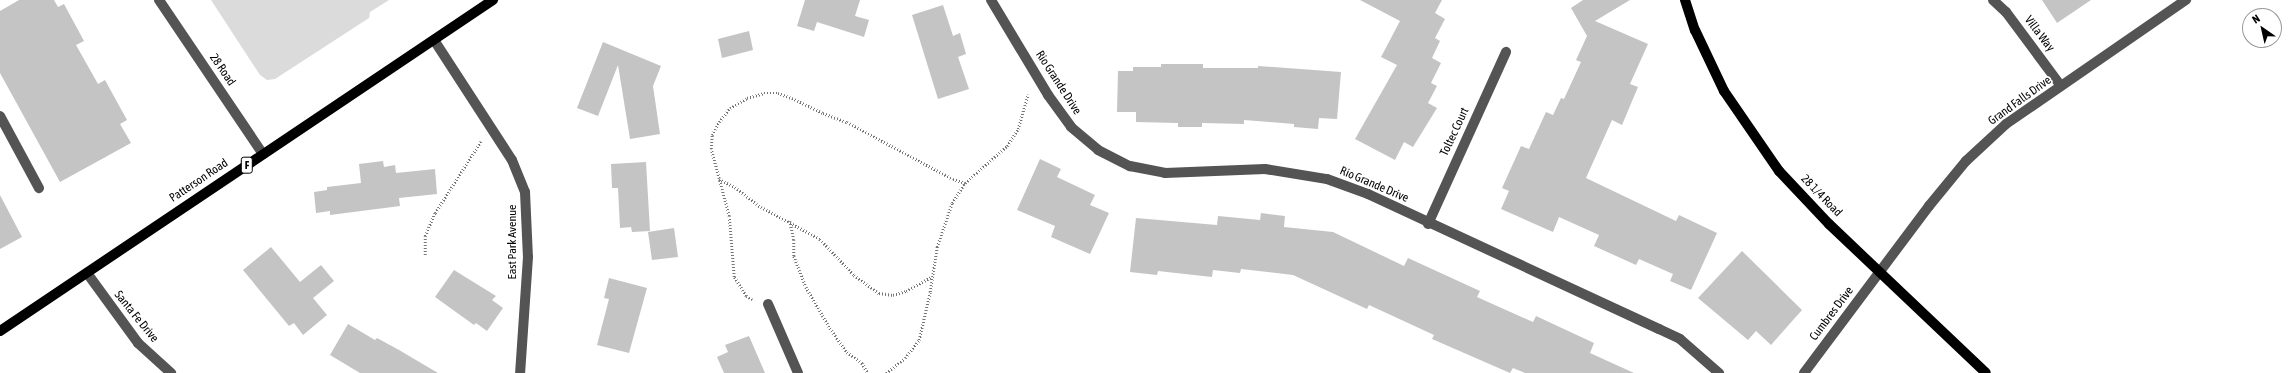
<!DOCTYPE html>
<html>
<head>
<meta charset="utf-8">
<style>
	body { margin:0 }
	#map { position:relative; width:2290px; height:373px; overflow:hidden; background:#fff; font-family:"Asap Condensed",sans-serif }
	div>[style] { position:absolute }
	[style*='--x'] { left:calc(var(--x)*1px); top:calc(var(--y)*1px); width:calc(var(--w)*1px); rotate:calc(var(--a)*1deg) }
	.green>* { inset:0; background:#dbdbdb }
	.building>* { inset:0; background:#c4c4c4 }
	.path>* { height:2.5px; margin-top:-1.25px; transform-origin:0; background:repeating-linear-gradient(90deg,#767676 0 1px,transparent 0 3px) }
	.minor>* { height:10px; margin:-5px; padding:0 5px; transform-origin:5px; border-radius:5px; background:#545454 }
	.major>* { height:10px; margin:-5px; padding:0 5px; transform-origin:5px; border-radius:5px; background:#000 }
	span { translate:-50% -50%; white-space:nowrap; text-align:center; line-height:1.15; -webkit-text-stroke:3.5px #fff; paint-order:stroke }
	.shield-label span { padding:1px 3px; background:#fff; border:1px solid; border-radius:3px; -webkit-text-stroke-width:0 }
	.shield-label { font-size:11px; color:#000; font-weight:700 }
	.street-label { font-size:12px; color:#000 }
	.north { position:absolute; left:2242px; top:8px; width:40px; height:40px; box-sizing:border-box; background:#fff; border:1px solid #999; border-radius:50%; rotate:326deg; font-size:11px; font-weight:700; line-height:16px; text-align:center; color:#000 }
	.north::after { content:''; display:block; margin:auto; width:14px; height:18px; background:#000; clip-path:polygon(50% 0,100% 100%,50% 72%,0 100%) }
</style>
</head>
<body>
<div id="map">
	<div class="green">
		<i style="clip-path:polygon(211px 0,389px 0,370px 12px,369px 18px,275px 79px,267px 80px,260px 75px)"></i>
	</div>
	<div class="building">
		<i style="clip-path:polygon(19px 0,54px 0,58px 7px,64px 4px,84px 41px,76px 45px,98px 84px,105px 80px,127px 120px,120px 124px,131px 143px,60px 182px,0 73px,0 11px)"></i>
		<i style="clip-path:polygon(805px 0,860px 0,855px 16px,869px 20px,864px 37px,817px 22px,814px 31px,797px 26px)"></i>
		<i style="clip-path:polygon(1360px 0,1442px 0,1435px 13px,1445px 19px,1435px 38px,1440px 41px,1432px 58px,1441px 63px,1431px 83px,1437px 86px,1428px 103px,1437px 108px,1413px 147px,1404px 142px,1395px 160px,1355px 139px,1397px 65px,1381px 57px,1400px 21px)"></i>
		<i style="clip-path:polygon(1583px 0,1630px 0,1595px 21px,1648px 44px,1630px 84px,1638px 87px,1622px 125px,1612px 120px,1586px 178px,1676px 221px,1679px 215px,1717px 233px,1691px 290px,1670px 281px,1673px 274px,1639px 259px,1636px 265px,1594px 246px,1599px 235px,1559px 217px,1553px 232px,1501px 209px,1509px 191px,1502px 188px,1521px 146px,1529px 149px,1546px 112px,1553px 115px,1561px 98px,1564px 99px,1581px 62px,1576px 60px,1587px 36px,1571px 8px)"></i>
		<i style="clip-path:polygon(2042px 0,2091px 0,2057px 23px)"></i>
		<i style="clip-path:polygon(943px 5px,953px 36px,960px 33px,966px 54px,958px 57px,969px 89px,938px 99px,912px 15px)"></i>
		<i style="clip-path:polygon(749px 31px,753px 50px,722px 58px,718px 39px)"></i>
		<i style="clip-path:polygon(603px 42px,661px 66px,653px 86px,660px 134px,630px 139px,618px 65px,598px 116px,577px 108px)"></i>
		<i style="clip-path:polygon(1161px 64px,1203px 64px,1203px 68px,1258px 68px,1258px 66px,1341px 72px,1337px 119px,1319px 118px,1318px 129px,1294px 127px,1294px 124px,1244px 120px,1244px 124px,1202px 123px,1202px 127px,1178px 127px,1178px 123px,1136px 122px,1136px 112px,1117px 112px,1118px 71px,1133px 71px,1133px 67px,1161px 67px)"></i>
		<i style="clip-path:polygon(1040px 159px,1061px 169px,1057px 177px,1095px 195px,1090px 205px,1109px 213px,1090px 254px,1051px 237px,1055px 226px,1017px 210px)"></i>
		<i style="clip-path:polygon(383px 161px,384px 167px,395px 165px,396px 173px,435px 169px,437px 194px,399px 198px,400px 206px,330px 215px,330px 211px,316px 213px,314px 192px,327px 190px,327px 187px,361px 183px,359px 164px)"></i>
		<i style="clip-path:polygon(646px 162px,650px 231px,632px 232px,631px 227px,620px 228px,618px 188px,612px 188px,611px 164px)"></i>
		<i style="clip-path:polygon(0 195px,22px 237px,0 249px)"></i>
		<i style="clip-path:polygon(1261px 213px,1285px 216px,1284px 227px,1333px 232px,1404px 266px,1408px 258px,1480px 291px,1477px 297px,1533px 322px,1536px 316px,1594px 343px,1590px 353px,1634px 373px,1525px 373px,1513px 368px,1510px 373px,1432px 339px,1434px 335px,1369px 305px,1367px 309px,1293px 275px,1241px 269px,1240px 273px,1213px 270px,1212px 277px,1158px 271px,1157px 275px,1130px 272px,1136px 218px,1217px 225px,1218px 216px,1260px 220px)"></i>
		<i style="clip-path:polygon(674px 228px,678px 257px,652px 260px,648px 232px)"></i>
		<i style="clip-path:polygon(271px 247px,300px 282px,321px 265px,334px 281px,313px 298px,327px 315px,303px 335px,294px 323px,289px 326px,243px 270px)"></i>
		<i style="clip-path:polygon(1742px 251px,1802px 310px,1771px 345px,1756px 331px,1748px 340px,1698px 298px)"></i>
		<i style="clip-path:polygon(454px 270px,496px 296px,492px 300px,503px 308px,487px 331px,476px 323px,474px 325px,435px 297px)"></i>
		<i style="clip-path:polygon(609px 278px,647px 288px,629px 353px,597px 345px,609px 299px,604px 298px)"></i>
		<i style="clip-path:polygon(348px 324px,375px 340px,377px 338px,399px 350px,438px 373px,360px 373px,330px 355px)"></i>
		<i style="clip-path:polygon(749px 336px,765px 373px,724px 373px,717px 357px,728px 352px,725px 345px)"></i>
	</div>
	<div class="path">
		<i style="--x:719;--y:179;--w:18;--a:27"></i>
		<i style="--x:735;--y:187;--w:33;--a:38"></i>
		<i style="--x:761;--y:207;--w:67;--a:28.5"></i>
		<i style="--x:820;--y:239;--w:50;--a:46.6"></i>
		<i style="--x:854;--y:275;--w:31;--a:36"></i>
		<i style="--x:879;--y:293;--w:14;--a:8"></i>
		<i style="--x:893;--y:295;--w:14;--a:-17"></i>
		<i style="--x:906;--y:291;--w:29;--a:-29"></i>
		<i style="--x:790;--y:221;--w:19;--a:78"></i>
		<i style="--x:794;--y:240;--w:16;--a:90"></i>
		<i style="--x:794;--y:256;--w:33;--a:69"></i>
		<i style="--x:806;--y:287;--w:48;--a:59.7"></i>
		<i style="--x:830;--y:328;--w:29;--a:55"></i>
		<i style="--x:847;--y:352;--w:19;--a:36"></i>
		<i style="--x:862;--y:363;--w:12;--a:59"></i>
		<i style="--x:425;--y:255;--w:19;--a:-90"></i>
		<i style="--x:425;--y:236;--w:25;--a:-67"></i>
		<i style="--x:435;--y:213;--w:85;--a:-57.4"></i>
		<i style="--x:752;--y:300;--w:7;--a:-146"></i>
		<i style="--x:746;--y:296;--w:22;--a:-122"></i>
		<i style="--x:734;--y:277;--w:61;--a:-94.7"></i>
		<i style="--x:729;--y:216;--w:69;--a:-105"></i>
		<i style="--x:711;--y:149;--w:14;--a:-86"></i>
		<i style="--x:712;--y:135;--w:15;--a:-62"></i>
		<i style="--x:719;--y:122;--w:18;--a:-52"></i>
		<i style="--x:730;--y:108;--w:20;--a:-30"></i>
		<i style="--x:747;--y:98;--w:18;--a:-16"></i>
		<i style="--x:764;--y:93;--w:14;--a:0"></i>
		<i style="--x:778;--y:93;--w:15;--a:20"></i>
		<i style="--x:792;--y:98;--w:34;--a:26"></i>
		<i style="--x:823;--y:113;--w:26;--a:21"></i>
		<i style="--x:847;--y:122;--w:120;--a:28.3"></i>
		<i style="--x:953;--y:179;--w:13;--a:18"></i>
		<i style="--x:886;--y:373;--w:24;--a:-38"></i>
		<i style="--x:905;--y:358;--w:23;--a:-52"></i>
		<i style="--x:919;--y:340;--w:49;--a:-77.1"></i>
		<i style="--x:930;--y:292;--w:46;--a:-81.2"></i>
		<i style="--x:937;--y:247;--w:46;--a:-71.2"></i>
		<i style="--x:952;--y:203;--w:24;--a:-57"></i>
		<i style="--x:965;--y:183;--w:56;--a:-41.4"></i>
		<i style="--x:1007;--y:146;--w:20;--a:-57"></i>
		<i style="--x:1018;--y:129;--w:36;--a:-74"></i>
	</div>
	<div class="minor">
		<i style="--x:159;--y:0;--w:186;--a:56"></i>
		<i style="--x:991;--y:0;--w:111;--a:59"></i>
		<i style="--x:1048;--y:95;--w:39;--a:54"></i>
		<i style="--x:1071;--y:127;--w:35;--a:40"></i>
		<i style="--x:1098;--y:150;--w:36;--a:27"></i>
		<i style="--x:1130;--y:166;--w:36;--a:11"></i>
		<i style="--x:1165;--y:173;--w:100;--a:-2.3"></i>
		<i style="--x:1265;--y:169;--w:63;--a:9.2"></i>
		<i style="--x:1327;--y:179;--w:44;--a:20.1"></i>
		<i style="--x:1368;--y:194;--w:321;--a:24.9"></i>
		<i style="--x:1659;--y:329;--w:23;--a:25"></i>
		<i style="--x:1680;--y:339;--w:52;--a:41.1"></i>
		<i style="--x:1993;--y:0;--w:18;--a:43"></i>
		<i style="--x:2006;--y:12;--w:92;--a:53.4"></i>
		<i style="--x:434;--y:40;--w:143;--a:57"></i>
		<i style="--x:512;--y:160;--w:35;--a:68"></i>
		<i style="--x:525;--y:192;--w:65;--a:87.4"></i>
		<i style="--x:528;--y:257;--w:116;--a:93.9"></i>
		<i style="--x:0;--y:116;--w:82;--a:61.6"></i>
		<i style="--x:1428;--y:224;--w:189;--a:-65.6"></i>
		<i style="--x:87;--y:273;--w:87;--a:53.9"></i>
		<i style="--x:138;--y:343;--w:45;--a:42.3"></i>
		<i style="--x:768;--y:304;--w:75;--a:66.5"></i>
		<i style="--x:1804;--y:373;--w:209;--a:-53.2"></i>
		<i style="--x:1929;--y:206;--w:58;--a:-50.6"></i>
		<i style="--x:1966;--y:161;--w:54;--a:-42.8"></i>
		<i style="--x:2006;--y:124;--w:219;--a:-34.6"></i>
	</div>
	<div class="major">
		<i style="--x:1685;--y:0;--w:32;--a:72"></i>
		<i style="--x:1695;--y:30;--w:68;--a:64.6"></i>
		<i style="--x:1724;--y:91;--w:97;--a:55.5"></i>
		<i style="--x:1779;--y:171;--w:73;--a:46.7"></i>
		<i style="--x:1829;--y:224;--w:216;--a:43.5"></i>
		<i style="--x:0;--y:331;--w:594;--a:-33.88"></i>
	</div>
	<div class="shield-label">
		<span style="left:247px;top:165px">F</span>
	</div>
	<div class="street-label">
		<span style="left:2039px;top:34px;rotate:53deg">Villa Way</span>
		<span style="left:222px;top:70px;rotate:56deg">28 Road</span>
		<span style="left:1058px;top:83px;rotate:57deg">Rio Grande Drive</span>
		<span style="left:2020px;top:101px;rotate:-36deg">Grand Falls Drive</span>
		<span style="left:1455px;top:132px;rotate:-65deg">Toltec Court</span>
		<span style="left:199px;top:181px;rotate:-34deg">Patterson Road</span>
		<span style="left:1374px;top:185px;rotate:23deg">Rio Grande Drive</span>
		<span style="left:1821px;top:196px;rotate:46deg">28 1/4 Road</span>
		<span style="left:513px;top:242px;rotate:-90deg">East Park Avenue</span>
		<span style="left:1832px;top:314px;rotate:-53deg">Cumbres Drive</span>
		<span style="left:136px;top:317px;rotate:51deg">Santa Fe Drive</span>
	</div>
	<div class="north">N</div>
</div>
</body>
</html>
